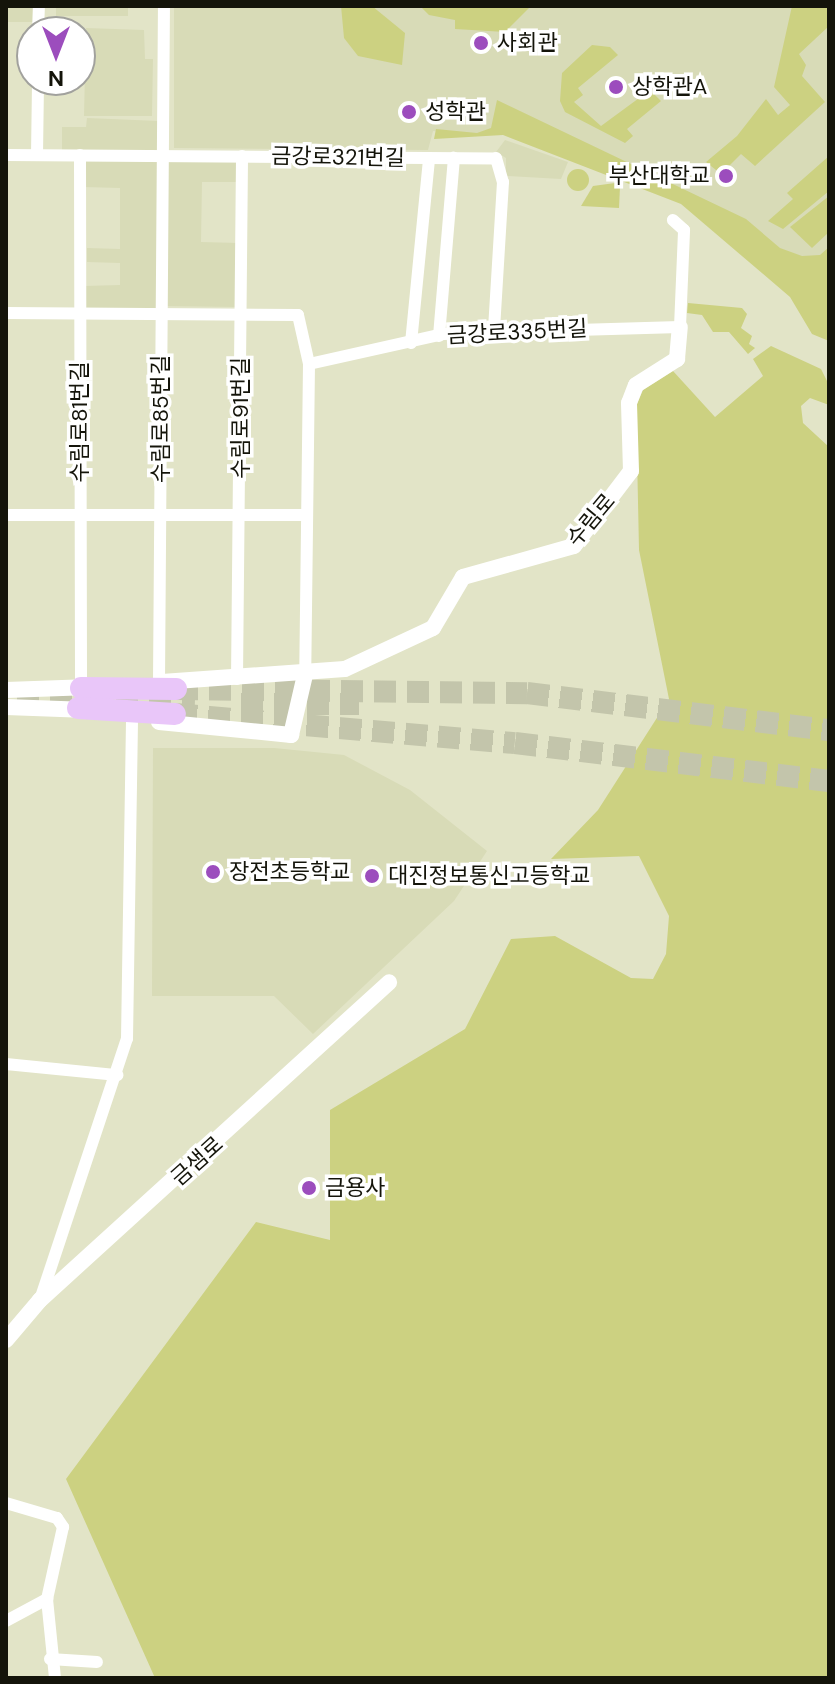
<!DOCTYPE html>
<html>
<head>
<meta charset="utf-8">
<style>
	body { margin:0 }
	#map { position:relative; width:835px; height:1684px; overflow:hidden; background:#e2e4c7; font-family:"DM Sans","Noto Sans KR",sans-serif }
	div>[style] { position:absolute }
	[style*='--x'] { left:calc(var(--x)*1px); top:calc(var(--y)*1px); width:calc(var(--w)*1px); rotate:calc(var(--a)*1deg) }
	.built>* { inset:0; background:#d8dbb7 }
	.green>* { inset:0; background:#ccd181 }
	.round { border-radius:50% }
	.highway-tunnel>* { height:22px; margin-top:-11px; transform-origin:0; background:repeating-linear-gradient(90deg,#c3c5ab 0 22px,transparent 0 33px) }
	.street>* { height:12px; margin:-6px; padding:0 6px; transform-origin:6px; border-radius:6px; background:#fff }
	.secondary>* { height:16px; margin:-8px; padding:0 8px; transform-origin:8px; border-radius:8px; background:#fff }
	.highway>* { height:22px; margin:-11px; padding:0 11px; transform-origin:11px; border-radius:11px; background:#e9c6f9 }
	.dots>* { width:22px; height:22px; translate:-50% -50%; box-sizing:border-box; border:4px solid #fff; border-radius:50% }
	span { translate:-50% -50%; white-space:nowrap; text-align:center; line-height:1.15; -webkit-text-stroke:7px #fff; paint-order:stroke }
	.poi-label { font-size:22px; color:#14140a }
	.left { translate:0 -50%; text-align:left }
	.right { translate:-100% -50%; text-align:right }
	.street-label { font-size:22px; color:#14140a }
	.frame { position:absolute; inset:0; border:8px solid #14140a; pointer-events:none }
	.north { position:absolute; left:16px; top:16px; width:80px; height:80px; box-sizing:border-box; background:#fff; border:2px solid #a1a19d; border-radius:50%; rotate:180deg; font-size:22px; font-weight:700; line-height:32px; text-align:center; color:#14140a }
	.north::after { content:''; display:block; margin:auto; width:28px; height:36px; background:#9c4dbd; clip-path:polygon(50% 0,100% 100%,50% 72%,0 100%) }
</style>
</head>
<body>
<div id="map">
	<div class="built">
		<i style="clip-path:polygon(6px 6px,34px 6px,34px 22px,6px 22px)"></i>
		<i style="clip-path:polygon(56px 6px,128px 6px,128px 16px,56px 16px)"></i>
		<i style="clip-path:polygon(174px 6px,829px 6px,829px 298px,682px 201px,538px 140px,498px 129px,478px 134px,433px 131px,428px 150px,174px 148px)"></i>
		<i style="clip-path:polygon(86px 28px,144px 30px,145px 59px,153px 59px,152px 116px,84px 116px)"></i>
		<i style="clip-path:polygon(87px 118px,159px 121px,159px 151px,62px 151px,62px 127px,86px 127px)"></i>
		<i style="clip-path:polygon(505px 140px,568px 162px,561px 179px,506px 176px,506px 158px,496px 152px)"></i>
		<i style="clip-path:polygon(83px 159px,159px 159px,159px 311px,84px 311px,84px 286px,120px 285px,120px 263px,87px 262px,87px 248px,120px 249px,120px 188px,83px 187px)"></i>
		<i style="clip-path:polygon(164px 161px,238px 162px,238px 182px,202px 182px,201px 242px,239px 243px,238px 307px,163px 306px)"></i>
		<i style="clip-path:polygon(153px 748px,274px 748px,344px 755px,410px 790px,487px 851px,454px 901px,313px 1034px,274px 996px,152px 996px)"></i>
	</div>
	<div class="green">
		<i style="clip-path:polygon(341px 6px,372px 6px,405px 33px,402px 65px,358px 56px,344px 38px)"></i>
		<i style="clip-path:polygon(420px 6px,531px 6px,505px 32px,455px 29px,455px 20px,429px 15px)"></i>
		<i style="clip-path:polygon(792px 6px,829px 6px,829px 26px,799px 54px,806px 65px,802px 76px,825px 102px,755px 166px,741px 154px,721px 174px,706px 162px,737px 136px,766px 99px,778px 115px,790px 105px,774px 87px)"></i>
		<i style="clip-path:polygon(592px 45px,610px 47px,618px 55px,578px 88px,583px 95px,574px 102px,601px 126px,650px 90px,661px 101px,627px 129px,633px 136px,625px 143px,565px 112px,560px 101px,562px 73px)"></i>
		<i style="clip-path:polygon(497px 100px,746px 219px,780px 248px,802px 256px,820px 255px,829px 247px,829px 341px,812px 334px,790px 297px,681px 204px,503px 135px,434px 139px,436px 129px,477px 133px,491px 128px)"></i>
		<i style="clip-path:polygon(829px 156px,829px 191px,783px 229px,768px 221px,793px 199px,787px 193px)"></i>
		<i class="round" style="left:567px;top:169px;width:22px;height:22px"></i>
		<i style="clip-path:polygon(615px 183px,620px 187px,619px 208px,581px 206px,593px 186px)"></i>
		<i style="clip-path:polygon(829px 196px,829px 232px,812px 248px,790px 227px)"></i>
		<i style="clip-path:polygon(688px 303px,742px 308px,747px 314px,741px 328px,752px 336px,749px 344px,755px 348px,748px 354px,729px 332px,713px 332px,702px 315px,687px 313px)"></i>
		<i style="clip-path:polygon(771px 346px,821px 369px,829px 385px,829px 405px,810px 398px,801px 406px,803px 423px,829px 447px,829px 1678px,155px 1678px,66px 1479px,256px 1222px,330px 1240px,330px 1110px,465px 1029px,511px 939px,555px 936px,631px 978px,653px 979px,666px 954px,669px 916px,639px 856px,551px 859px,598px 810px,669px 699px,639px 550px,636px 406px,643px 390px,673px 371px,715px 417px,763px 376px,753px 359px)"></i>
	</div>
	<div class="highway-tunnel">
		<i style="--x:176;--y:689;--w:351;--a:0.7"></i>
		<i style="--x:527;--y:693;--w:304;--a:7"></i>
		<i style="--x:17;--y:696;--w:178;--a:1.9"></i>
		<i style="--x:241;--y:704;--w:118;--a:0"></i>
		<i style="--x:175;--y:714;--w:341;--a:4.9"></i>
		<i style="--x:515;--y:743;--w:316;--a:6.9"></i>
	</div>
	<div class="street">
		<i style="--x:38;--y:32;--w:26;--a:-88"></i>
		<i style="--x:6;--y:155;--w:490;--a:0.4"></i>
		<i style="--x:496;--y:158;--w:25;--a:74"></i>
		<i style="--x:503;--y:182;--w:148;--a:93.5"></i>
		<i style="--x:37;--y:155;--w:75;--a:-89.2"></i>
		<i style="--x:80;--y:155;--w:533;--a:89.89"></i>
		<i style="--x:6;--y:313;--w:292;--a:0.4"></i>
		<i style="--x:298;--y:315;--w:50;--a:77.3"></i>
		<i style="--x:309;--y:364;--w:311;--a:90.7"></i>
		<i style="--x:439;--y:336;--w:179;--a:-85.2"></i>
		<i style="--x:411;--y:343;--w:186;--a:-84.4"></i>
		<i style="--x:309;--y:364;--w:137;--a:-12.6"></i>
		<i style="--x:443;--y:334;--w:237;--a:-1.7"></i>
		<i style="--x:680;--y:327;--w:97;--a:-87.6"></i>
		<i style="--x:684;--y:230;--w:15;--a:-138"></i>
		<i style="--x:6;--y:515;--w:301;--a:0"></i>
		<i style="--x:237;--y:679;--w:523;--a:-89.45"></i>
		<i style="--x:159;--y:682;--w:676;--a:-89.58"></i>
		<i style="--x:6;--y:1064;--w:112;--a:5.7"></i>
		<i style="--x:41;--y:1297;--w:272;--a:-71.6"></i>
		<i style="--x:127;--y:1039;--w:320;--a:-89.1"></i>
		<i style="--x:132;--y:719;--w:11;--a:-49"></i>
		<i style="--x:6;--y:1503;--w:53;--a:16.4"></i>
		<i style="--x:57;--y:1518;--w:11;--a:56"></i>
		<i style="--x:63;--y:1527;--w:74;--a:102.5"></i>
		<i style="--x:6;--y:1621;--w:47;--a:-28.2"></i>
		<i style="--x:47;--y:1599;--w:79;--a:84.2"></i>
		<i style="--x:50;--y:1659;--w:47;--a:3.7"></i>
	</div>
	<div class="secondary">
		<i style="--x:162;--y:682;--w:183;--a:-4.1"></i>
		<i style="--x:345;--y:669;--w:97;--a:-25"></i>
		<i style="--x:433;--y:628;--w:59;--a:-59.5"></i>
		<i style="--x:463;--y:577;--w:115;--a:-15.6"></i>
		<i style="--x:574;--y:546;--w:94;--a:-52.8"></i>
		<i style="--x:631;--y:471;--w:68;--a:-91.7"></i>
		<i style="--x:629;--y:403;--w:19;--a:-69"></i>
		<i style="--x:636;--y:385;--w:49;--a:-32.4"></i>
		<i style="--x:677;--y:359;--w:32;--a:-85"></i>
		<i style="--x:6;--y:690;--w:85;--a:-2"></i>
		<i style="--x:6;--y:707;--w:82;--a:2.1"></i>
		<i style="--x:159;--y:722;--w:133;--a:5.6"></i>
		<i style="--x:291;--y:735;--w:62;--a:-76.9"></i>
		<i style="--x:6;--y:1340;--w:52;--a:-49.6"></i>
		<i style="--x:40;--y:1300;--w:472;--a:-42.3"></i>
	</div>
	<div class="highway">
		<i style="--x:81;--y:688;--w:95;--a:0.6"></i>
		<i style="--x:78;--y:708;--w:97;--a:3.5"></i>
	</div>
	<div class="dots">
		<i style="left:481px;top:43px;background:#9c4dbd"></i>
		<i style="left:616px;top:87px;background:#9c4dbd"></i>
		<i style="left:409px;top:112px;background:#9c4dbd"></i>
		<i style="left:726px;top:176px;background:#9c4dbd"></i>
		<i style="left:213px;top:872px;background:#9c4dbd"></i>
		<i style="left:372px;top:876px;background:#9c4dbd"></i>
		<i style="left:309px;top:1188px;background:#9c4dbd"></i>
	</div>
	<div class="poi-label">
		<span class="left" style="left:497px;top:43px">사회관</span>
		<span class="left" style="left:632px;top:87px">상학관A</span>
		<span class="left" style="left:425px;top:112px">성학관</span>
		<span class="right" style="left:710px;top:176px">부산대학교</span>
		<span class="left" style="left:229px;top:872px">장전초등학교</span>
		<span class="left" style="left:388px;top:876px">대진정보통신고등학교</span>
		<span class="left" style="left:325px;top:1188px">금용사</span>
	</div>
	<div class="street-label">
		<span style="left:338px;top:157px;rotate:1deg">금강로321번길</span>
		<span style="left:517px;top:332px;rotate:-3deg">금강로335번길</span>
		<span style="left:241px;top:418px;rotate:-90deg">수림로91번길</span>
		<span style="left:161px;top:419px;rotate:-90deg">수림로85번길</span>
		<span style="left:80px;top:422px;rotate:-90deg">수림로81번길</span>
		<span style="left:591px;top:520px;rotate:-50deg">수림로</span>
		<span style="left:197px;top:1161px;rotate:-42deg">금샘로</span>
	</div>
	<div class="frame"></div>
	<div class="north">N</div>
</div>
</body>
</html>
